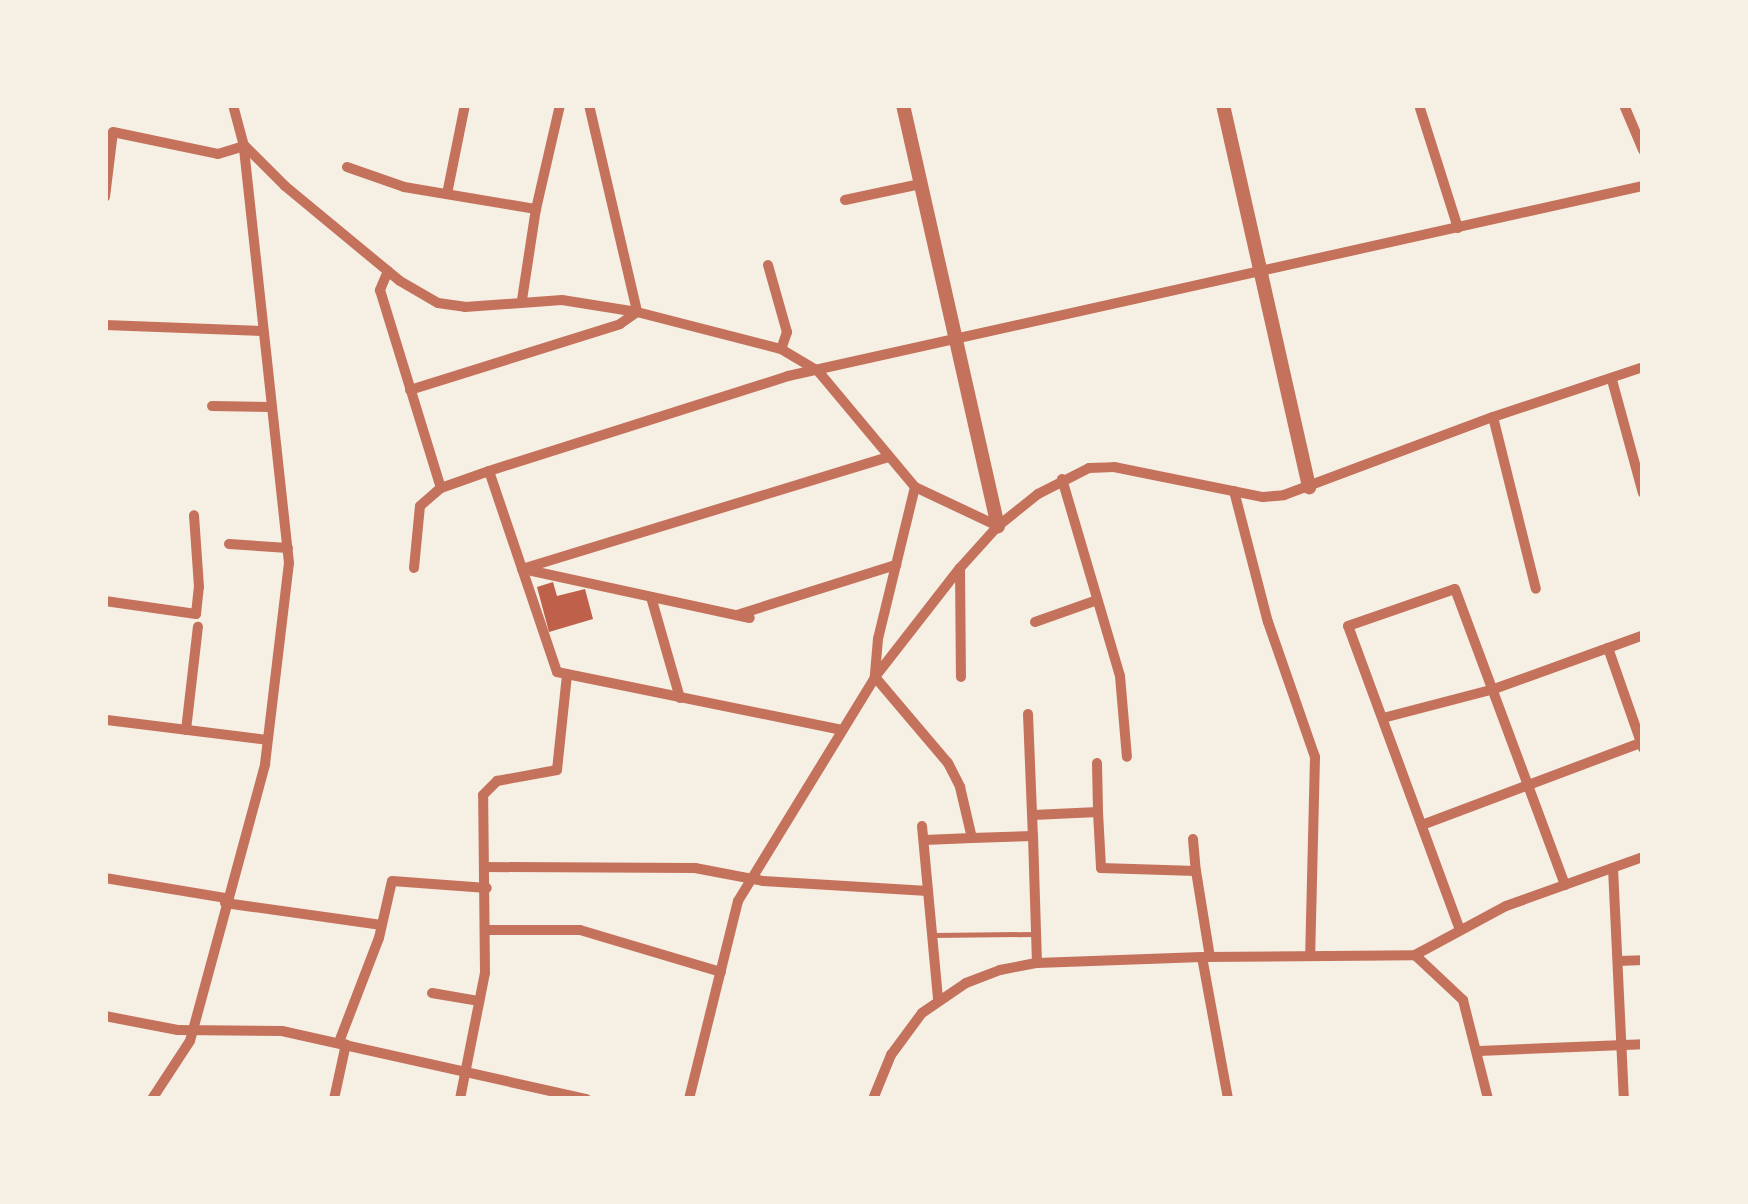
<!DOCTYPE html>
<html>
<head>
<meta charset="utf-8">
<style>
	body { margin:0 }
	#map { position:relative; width:1748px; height:1204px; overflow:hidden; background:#f6efe4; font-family:"Open Sans",sans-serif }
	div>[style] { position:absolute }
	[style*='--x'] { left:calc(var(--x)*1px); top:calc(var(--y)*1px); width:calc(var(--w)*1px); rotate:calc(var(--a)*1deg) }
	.building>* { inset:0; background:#bf614a }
	.service>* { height:5px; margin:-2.5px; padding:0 2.5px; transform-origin:2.5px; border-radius:2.5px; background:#c5725c }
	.minor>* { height:10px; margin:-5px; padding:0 5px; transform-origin:5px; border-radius:5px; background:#c5725c }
	.tertiary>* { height:14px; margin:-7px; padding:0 7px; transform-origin:7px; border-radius:7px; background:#c5725c }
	span { translate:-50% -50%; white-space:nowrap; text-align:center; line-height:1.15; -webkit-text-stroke:9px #f6efe4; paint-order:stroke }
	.frame { position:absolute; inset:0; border:108px solid #f6efe4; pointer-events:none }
</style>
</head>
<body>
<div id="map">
	<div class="building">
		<i style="clip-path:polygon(553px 582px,557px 596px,585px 589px,593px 619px,549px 632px,537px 587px)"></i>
	</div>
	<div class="service">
		<i style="--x:932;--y:935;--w:102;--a:-0.6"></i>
	</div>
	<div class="minor">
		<i style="--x:589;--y:105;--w:212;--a:76.9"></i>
		<i style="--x:1419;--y:105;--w:129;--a:72.4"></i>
		<i style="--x:1624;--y:105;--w:49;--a:67.1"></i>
		<i style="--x:245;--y:146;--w:57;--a:45"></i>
		<i style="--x:285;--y:186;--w:149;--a:39.6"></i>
		<i style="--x:400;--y:281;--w:44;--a:30.1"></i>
		<i style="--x:438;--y:303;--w:27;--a:8"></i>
		<i style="--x:465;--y:307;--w:97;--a:-4.1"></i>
		<i style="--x:562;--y:300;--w:76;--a:9.1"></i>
		<i style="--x:637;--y:312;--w:149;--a:14.4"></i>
		<i style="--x:781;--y:349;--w:43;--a:30.7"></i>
		<i style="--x:818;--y:371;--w:151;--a:50.1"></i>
		<i style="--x:915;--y:487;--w:92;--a:25.2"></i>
		<i style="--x:347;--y:167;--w:60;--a:19.3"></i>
		<i style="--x:404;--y:187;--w:134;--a:9.5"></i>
		<i style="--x:447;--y:194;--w:91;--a:-78.6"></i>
		<i style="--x:105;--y:197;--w:65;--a:-83"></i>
		<i style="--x:113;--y:132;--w:107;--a:11.8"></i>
		<i style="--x:218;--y:154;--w:27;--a:-17"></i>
		<i style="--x:845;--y:200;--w:77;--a:-12"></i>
		<i style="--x:768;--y:265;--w:70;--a:74.2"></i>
		<i style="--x:787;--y:332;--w:18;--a:109"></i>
		<i style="--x:388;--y:271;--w:21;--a:113"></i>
		<i style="--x:380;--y:290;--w:207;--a:72.9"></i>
		<i style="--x:441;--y:488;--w:51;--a:-19.5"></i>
		<i style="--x:489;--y:471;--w:212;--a:71.3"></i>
		<i style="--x:557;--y:672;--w:291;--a:11.5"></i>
		<i style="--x:522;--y:300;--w:92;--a:-81.3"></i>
		<i style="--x:536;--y:209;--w:107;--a:-77"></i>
		<i style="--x:105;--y:325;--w:158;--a:2.2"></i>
		<i style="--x:1612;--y:380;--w:117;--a:74.7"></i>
		<i style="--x:410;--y:390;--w:220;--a:-17.4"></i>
		<i style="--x:620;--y:324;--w:21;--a:-35"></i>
		<i style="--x:212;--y:406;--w:60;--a:1"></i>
		<i style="--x:1493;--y:417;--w:177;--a:76"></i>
		<i style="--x:489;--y:471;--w:314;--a:-17.6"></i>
		<i style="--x:788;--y:376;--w:876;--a:-12.53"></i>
		<i style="--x:1062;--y:479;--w:205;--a:73.6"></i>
		<i style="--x:1120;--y:676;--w:81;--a:85.1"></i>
		<i style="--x:915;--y:487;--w:156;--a:103.7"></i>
		<i style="--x:878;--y:639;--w:38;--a:95"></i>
		<i style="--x:875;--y:677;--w:113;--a:49.7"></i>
		<i style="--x:948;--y:763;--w:27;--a:63"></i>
		<i style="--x:960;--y:787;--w:52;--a:76.8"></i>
		<i style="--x:972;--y:838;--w:61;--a:-1.9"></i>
		<i style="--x:1033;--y:836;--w:127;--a:88.2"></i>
		<i style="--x:1234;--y:491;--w:135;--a:75.5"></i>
		<i style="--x:1268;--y:622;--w:143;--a:70.8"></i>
		<i style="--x:1315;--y:757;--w:198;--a:91.4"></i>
		<i style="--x:229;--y:544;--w:59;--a:3.9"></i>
		<i style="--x:414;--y:568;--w:62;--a:-84.5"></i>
		<i style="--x:420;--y:506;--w:28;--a:-41"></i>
		<i style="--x:960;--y:568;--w:109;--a:89.5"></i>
		<i style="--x:522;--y:569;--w:381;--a:-17"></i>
		<i style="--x:523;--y:569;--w:232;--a:12.2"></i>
		<i style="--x:651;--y:597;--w:105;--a:74"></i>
		<i style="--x:105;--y:601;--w:92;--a:8.1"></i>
		<i style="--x:196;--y:614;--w:27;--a:-84"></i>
		<i style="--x:199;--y:587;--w:72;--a:-94"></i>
		<i style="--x:737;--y:615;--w:167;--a:-17.5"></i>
		<i style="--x:1035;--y:622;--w:66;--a:-19.5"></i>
		<i style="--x:1028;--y:714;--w:122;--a:87.7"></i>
		<i style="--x:1383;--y:718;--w:115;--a:-14.6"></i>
		<i style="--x:1494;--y:689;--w:121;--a:-19.8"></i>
		<i style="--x:107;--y:720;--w:161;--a:7.1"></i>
		<i style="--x:186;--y:730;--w:104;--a:-83.4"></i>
		<i style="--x:1643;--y:748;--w:106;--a:-109.3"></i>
		<i style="--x:1608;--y:648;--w:37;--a:-20"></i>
		<i style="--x:1097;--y:763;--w:49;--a:88.8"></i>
		<i style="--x:1033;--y:815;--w:65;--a:-2.6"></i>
		<i style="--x:1098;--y:812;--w:56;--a:86.9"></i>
		<i style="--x:1101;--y:868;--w:95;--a:1.8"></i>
		<i style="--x:1196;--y:871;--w:87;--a:80.8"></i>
		<i style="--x:1422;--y:825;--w:236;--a:-20.6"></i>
		<i style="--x:922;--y:826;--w:175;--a:84.7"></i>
		<i style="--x:1193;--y:839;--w:32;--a:85"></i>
		<i style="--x:924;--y:840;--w:48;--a:-2.4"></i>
		<i style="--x:486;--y:867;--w:209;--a:0.3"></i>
		<i style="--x:695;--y:868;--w:69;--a:10.8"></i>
		<i style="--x:763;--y:881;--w:165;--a:3.5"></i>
		<i style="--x:1613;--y:868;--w:231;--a:87.3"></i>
		<i style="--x:105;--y:878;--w:123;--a:9.4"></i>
		<i style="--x:225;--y:903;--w:158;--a:8"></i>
		<i style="--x:487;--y:930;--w:93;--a:0"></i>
		<i style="--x:580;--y:930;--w:147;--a:16.6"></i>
		<i style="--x:1460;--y:930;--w:324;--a:-110.2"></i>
		<i style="--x:1348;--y:626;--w:113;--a:-19.1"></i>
		<i style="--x:1455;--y:589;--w:316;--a:69.6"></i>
		<i style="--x:1415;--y:955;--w:66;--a:43.2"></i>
		<i style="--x:1463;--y:1000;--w:102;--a:75.8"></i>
		<i style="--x:1202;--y:957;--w:144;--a:79.6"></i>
		<i style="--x:1618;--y:961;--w:25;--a:-2"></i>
		<i style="--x:432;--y:993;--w:48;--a:9.7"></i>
		<i style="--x:105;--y:1016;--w:74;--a:10.9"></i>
		<i style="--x:178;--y:1030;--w:104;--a:0.6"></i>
		<i style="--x:282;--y:1031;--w:312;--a:12.6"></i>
		<i style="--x:339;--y:1042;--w:111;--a:-69"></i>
		<i style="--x:379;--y:938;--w:58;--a:-77.2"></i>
		<i style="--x:392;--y:881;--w:95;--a:4.2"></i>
		<i style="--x:1479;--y:1051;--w:164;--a:-2.4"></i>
		<i style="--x:152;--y:1099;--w:69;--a:-56.8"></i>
		<i style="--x:190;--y:1041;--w:287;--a:-74.8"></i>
		<i style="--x:265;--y:764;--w:202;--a:-83.2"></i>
		<i style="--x:289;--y:563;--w:419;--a:-96.2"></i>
		<i style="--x:244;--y:146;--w:42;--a:-105"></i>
		<i style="--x:334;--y:1099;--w:56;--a:-77.7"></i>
		<i style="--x:460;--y:1099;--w:128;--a:-78.8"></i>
		<i style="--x:485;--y:973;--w:178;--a:-90.6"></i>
		<i style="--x:483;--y:795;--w:20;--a:-45"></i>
		<i style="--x:497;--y:781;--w:61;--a:-10.4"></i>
		<i style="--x:557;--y:770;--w:96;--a:-84"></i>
		<i style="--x:689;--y:1099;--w:204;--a:-76.1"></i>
		<i style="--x:738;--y:901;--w:263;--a:-58.5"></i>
		<i style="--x:875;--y:677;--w:138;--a:-52.1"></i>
		<i style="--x:960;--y:568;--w:57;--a:-47.9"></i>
		<i style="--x:998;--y:526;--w:51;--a:-38.7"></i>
		<i style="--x:1038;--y:494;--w:57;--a:-27"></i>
		<i style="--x:1089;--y:468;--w:25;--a:-2"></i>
		<i style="--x:1114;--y:467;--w:152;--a:11.4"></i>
		<i style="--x:1263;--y:497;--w:21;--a:-5"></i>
		<i style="--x:1284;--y:495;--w:223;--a:-20.5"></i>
		<i style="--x:1493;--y:417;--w:158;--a:-18.4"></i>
		<i style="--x:873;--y:1099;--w:48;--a:-67.8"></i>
		<i style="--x:891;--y:1055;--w:52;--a:-53.6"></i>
		<i style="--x:922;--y:1013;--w:53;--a:-34.3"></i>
		<i style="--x:966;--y:983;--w:36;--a:-21"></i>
		<i style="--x:1000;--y:970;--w:38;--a:-11"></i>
		<i style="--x:1037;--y:963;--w:165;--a:-2.1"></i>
		<i style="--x:1202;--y:957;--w:213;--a:-0.5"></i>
		<i style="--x:1415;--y:955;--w:103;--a:-28.3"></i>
		<i style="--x:1506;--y:906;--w:145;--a:-19.7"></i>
	</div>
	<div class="tertiary">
		<i style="--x:903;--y:105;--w:432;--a:77.3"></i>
		<i style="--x:1223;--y:105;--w:392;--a:77.3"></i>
	</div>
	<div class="frame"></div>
</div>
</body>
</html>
